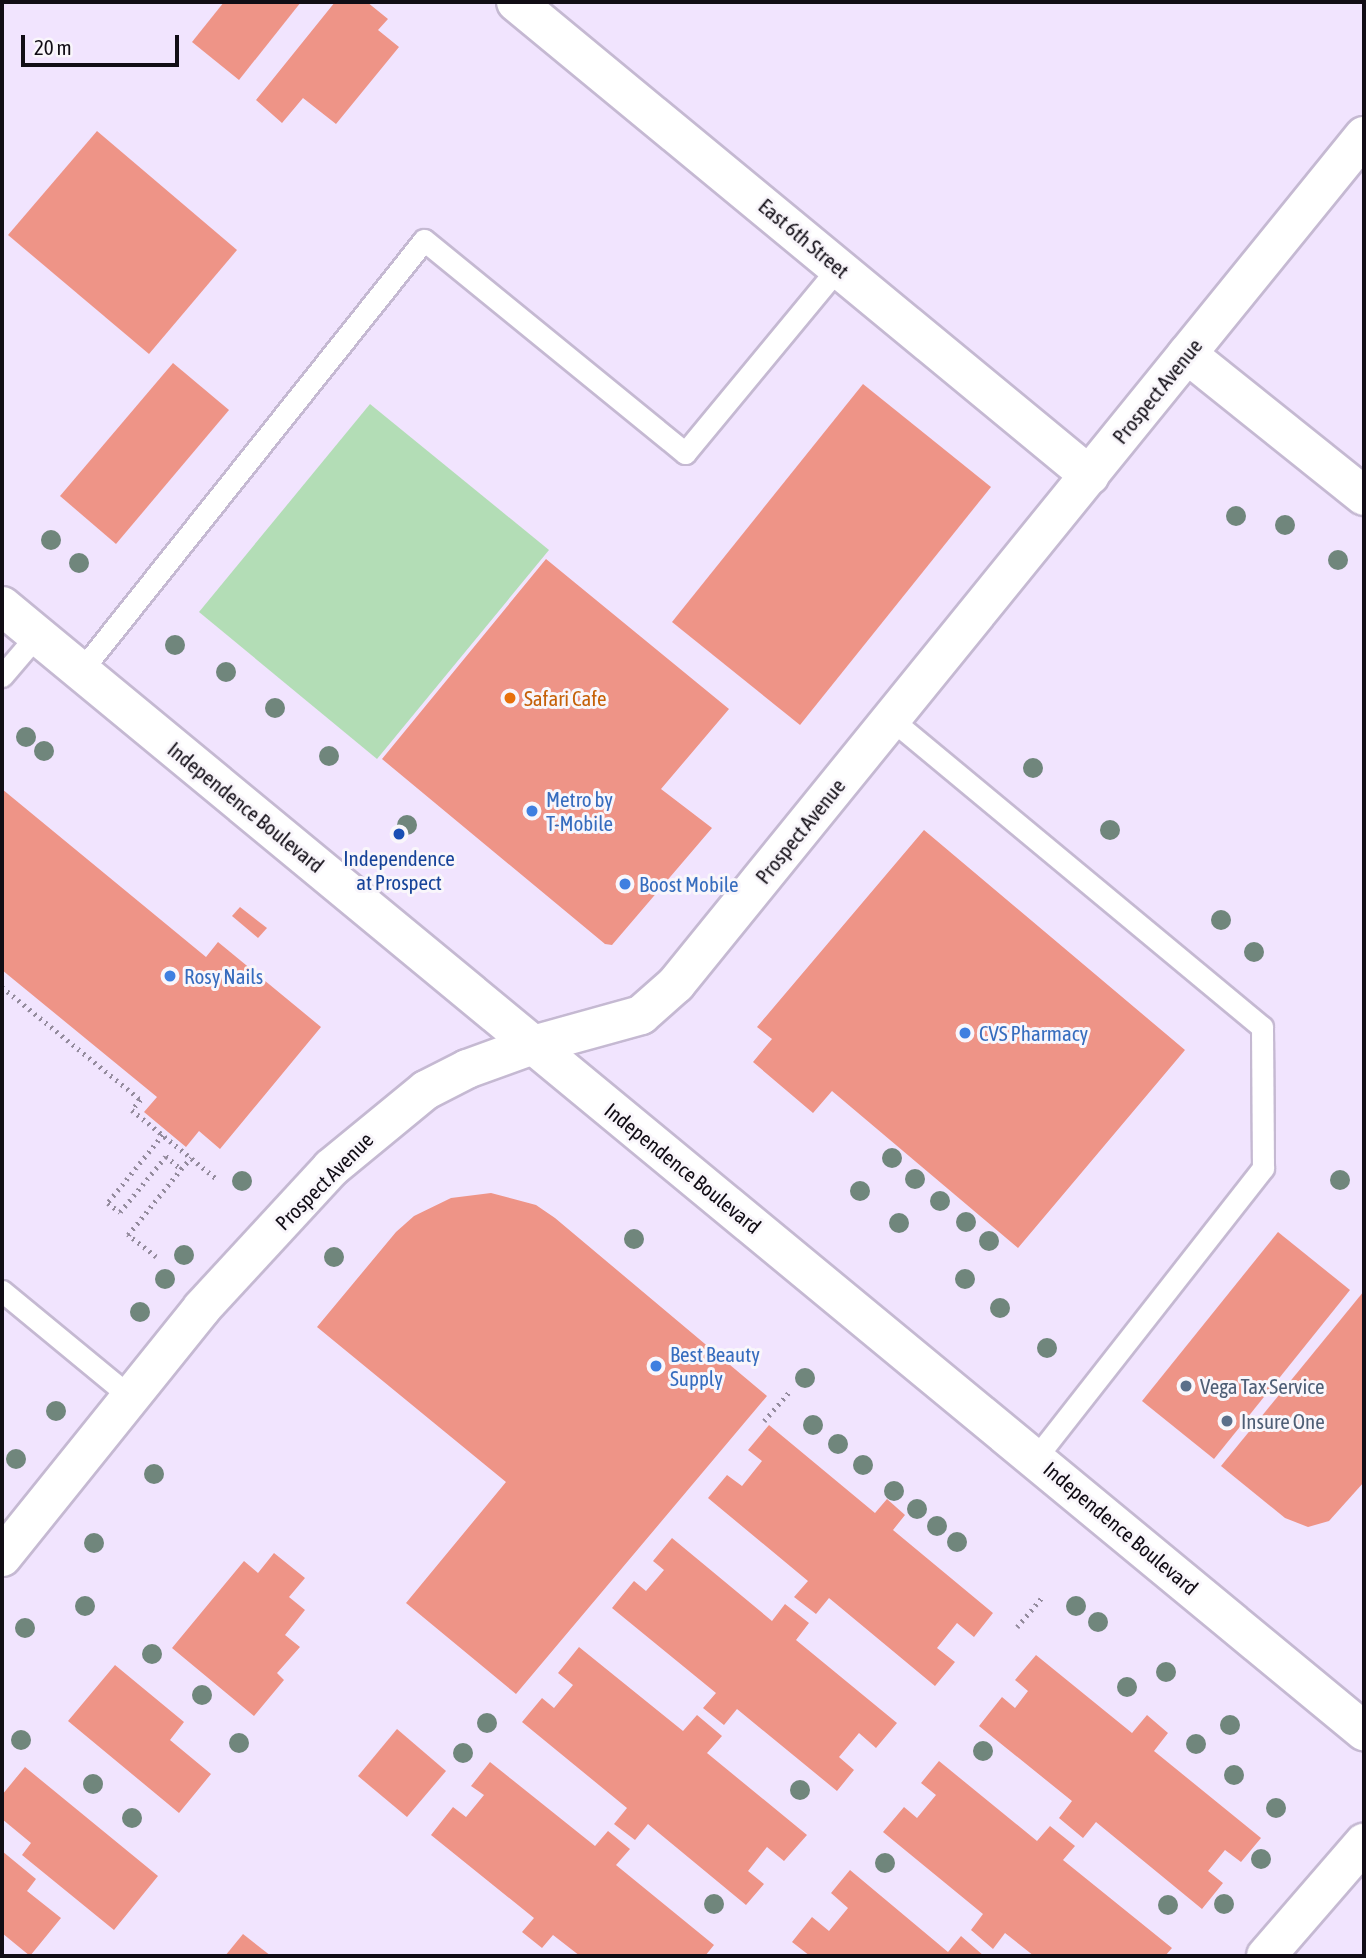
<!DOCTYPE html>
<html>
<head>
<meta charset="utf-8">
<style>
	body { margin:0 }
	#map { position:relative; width:1366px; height:1958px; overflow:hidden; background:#f1e4fe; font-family:"Asap Condensed",sans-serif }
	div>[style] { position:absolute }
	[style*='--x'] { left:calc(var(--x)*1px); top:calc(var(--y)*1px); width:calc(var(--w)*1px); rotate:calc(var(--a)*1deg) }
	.green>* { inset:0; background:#b3ddb6 }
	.building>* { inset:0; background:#ee9487 }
	.path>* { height:4.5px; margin-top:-2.25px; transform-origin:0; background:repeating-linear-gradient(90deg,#948b9d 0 2px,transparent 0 7px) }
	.roads { filter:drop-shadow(2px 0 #c5b9d2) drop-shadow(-2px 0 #c5b9d2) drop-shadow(0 2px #c5b9d2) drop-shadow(0 -2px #c5b9d2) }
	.service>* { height:21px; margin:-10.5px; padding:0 10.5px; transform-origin:10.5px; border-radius:10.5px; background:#fff }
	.minor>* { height:38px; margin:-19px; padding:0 19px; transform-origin:19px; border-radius:19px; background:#fff }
	.secondary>* { height:38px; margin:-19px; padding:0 19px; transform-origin:19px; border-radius:19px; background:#fff }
	.primary>* { height:38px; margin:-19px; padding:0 19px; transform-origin:19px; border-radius:19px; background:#fff }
	.trees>* { width:20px; height:20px; margin:-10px; border-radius:50%; background:#70867c }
	.dots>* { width:19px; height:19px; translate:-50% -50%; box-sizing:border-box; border:4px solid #f9f6fb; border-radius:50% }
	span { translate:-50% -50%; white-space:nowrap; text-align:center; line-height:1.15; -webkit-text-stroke:6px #f9f6fb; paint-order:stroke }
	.street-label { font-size:21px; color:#110d15 }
	.food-label { font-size:21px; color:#c56008 }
	.left { translate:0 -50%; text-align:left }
	.shop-label { font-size:21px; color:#366cbe }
	.transit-label { font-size:21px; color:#164399 }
	.service-label { font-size:21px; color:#4e5e75 }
	.frame { position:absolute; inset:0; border:4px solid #110d15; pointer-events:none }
	.scale { position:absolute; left:21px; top:35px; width:158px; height:32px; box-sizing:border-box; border:4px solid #110d15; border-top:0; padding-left:9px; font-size:21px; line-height:24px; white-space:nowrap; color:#110d15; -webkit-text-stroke:5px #f9f6fb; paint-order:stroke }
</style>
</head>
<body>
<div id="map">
	<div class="green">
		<i style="clip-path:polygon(370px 404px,549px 550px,377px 759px,199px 612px)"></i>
	</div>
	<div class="building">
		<i style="clip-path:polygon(224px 2px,301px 2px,239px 80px,192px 42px)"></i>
		<i style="clip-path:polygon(335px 2px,367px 2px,388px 19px,378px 30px,399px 47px,336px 124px,303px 98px,282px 123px,256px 100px)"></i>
		<i style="clip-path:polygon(97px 131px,237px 250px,149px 354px,8px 235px)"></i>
		<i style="clip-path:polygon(173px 363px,229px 410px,116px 544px,60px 496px)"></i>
		<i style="clip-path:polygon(863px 384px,991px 487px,800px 725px,672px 622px)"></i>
		<i style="clip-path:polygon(546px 559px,729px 709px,661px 789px,712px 828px,612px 945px,605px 944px,382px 759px)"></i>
		<i style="clip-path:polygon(2px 789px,206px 957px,218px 942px,321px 1027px,220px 1149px,199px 1131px,186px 1147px,144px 1112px,157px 1097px,2px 970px)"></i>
		<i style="clip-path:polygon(924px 830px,1185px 1050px,1018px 1248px,832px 1091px,813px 1113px,753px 1062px,772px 1039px,757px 1027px)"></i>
		<i style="clip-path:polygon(240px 907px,267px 928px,258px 938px,232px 916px)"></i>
		<i style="clip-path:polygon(491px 1193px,536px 1205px,555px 1218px,767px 1396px,516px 1694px,406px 1603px,506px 1482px,317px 1327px,396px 1232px,414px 1216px,451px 1198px)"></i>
		<i style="clip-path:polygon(1278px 1232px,1350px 1290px,1214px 1459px,1142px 1401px)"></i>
		<i style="clip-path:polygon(1364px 1291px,1364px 1482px,1329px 1521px,1308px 1527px,1285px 1518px,1221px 1466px)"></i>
		<i style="clip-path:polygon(769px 1425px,875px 1513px,887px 1499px,905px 1515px,893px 1530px,993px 1613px,974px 1637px,957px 1623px,937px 1648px,955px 1662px,935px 1686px,829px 1598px,816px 1614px,794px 1597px,808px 1581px,708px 1498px,727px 1475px,742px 1486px,762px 1461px,748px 1450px)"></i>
		<i style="clip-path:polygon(672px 1538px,772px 1621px,785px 1604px,809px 1623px,796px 1640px,897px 1723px,876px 1748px,859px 1733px,839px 1757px,854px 1770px,837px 1791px,737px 1709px,724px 1725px,703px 1708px,716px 1693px,612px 1608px,634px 1581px,646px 1591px,664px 1570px,653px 1561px)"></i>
		<i style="clip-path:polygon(274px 1553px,305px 1578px,289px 1597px,305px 1610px,285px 1635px,300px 1647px,277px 1673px,284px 1680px,254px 1716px,172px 1648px,244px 1561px,258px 1573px)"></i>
		<i style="clip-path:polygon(579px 1647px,683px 1731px,697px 1715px,722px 1736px,707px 1753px,807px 1835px,784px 1861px,767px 1847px,748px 1871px,764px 1884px,746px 1905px,648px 1824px,635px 1840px,614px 1824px,627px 1808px,522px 1722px,542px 1698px,554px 1708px,573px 1685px,558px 1673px)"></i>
		<i style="clip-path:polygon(1036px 1655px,1132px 1733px,1147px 1715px,1168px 1733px,1154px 1751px,1261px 1838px,1241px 1862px,1225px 1850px,1208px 1871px,1223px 1883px,1202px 1909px,1096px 1822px,1083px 1838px,1059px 1818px,1072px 1801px,979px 1726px,1002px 1697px,1015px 1708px,1028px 1691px,1015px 1680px)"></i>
		<i style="clip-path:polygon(115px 1665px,184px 1722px,170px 1740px,211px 1774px,179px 1813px,68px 1721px)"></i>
		<i style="clip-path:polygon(397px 1729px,446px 1771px,407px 1817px,358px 1776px)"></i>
		<i style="clip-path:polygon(939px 1761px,1037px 1841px,1050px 1826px,1075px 1846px,1063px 1860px,1172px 1948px,1165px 1956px,1034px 1956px,1005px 1933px,993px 1949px,971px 1930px,983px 1914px,883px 1832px,904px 1807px,917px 1818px,936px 1795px,921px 1783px)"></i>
		<i style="clip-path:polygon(490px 1762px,595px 1846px,608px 1831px,630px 1849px,616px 1865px,714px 1945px,705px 1956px,580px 1956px,553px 1935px,542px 1948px,522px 1932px,534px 1918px,431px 1835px,453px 1807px,466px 1817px,484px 1795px,471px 1786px)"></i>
		<i style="clip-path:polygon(25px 1767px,158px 1876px,114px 1930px,22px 1855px,31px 1843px,2px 1819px,2px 1795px)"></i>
		<i style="clip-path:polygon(2px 1851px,36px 1879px,27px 1891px,61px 1918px,30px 1956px,2px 1933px)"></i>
		<i style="clip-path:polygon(850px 1870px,948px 1952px,961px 1936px,984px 1956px,810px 1956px,792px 1942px,812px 1917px,829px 1931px,848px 1908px,831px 1893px)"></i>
		<i style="clip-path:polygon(243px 1934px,271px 1956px,225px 1956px)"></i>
	</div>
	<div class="path">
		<i style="--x:2;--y:987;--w:179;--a:39.1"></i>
		<i style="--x:141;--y:1100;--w:13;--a:132"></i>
		<i style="--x:132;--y:1110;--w:111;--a:39.1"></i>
		<i style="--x:163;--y:1135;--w:87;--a:129"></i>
		<i style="--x:108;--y:1203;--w:15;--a:37"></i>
		<i style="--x:120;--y:1212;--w:72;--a:-50.6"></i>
		<i style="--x:166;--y:1156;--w:20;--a:41"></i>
		<i style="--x:181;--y:1169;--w:15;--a:-48"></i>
		<i style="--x:156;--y:1257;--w:36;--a:-142"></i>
		<i style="--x:128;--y:1235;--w:85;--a:-51.2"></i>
		<i style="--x:764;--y:1421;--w:40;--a:-49"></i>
		<i style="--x:1017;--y:1627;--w:38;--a:-50"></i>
	</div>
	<div class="roads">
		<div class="service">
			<i style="--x:80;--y:672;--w:552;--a:-51.47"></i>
			<i style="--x:424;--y:240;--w:337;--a:39.2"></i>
			<i style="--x:685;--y:453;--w:241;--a:-50.4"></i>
			<i style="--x:2;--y:676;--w:54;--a:-49.5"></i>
			<i style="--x:891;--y:719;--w:482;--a:39.7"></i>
			<i style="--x:1262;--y:1027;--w:141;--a:89.6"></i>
			<i style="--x:1263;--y:1168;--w:368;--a:128.1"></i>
			<i style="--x:2;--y:1291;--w:168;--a:39.5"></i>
		</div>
		<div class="minor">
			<i style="--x:516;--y:2;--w:744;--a:39.55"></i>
			<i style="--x:1187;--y:354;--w:227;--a:38.7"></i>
			<i style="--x:2;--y:1557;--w:319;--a:-51.2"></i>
			<i style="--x:202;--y:1308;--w:190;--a:-47.3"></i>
			<i style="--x:331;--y:1168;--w:123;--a:-39.4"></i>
			<i style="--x:426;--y:1090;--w:46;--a:-27.1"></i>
			<i style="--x:467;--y:1069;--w:70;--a:-20"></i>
			<i style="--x:1266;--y:1956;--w:150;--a:-49.1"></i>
		</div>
		<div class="secondary">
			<i style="--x:533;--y:1045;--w:112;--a:-15.5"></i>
			<i style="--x:641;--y:1015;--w:47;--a:-41.5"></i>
			<i style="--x:676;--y:984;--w:1092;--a:-50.95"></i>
		</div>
		<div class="primary">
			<i style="--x:2;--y:606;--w:1767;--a:39.56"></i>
		</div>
	</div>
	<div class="trees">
		<i style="left:1236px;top:516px"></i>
		<i style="left:1285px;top:525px"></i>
		<i style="left:51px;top:540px"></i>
		<i style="left:1338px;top:560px"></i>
		<i style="left:79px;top:563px"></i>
		<i style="left:175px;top:645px"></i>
		<i style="left:226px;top:672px"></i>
		<i style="left:275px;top:708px"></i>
		<i style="left:26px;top:737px"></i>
		<i style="left:44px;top:751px"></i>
		<i style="left:329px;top:756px"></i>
		<i style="left:1033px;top:768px"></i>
		<i style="left:407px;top:825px"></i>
		<i style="left:1110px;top:830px"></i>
		<i style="left:1221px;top:920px"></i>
		<i style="left:1254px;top:952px"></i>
		<i style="left:892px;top:1158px"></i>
		<i style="left:915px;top:1179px"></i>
		<i style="left:1340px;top:1180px"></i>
		<i style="left:242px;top:1181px"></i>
		<i style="left:860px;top:1191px"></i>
		<i style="left:940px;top:1201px"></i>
		<i style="left:966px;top:1222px"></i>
		<i style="left:899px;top:1223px"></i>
		<i style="left:634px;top:1239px"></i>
		<i style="left:989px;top:1241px"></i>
		<i style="left:184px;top:1255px"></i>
		<i style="left:334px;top:1257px"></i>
		<i style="left:165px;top:1279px"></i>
		<i style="left:965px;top:1279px"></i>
		<i style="left:1000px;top:1308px"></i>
		<i style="left:140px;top:1312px"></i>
		<i style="left:1047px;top:1348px"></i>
		<i style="left:805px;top:1378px"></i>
		<i style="left:56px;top:1411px"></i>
		<i style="left:813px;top:1425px"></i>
		<i style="left:838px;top:1444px"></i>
		<i style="left:16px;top:1459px"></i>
		<i style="left:863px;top:1465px"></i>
		<i style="left:154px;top:1474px"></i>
		<i style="left:894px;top:1491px"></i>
		<i style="left:917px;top:1509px"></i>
		<i style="left:937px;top:1526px"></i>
		<i style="left:957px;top:1542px"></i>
		<i style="left:94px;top:1543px"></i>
		<i style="left:85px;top:1606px"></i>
		<i style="left:1076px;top:1606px"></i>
		<i style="left:1098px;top:1622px"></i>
		<i style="left:25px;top:1628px"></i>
		<i style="left:152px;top:1654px"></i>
		<i style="left:1166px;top:1672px"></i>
		<i style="left:1127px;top:1687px"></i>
		<i style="left:202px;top:1695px"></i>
		<i style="left:487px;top:1723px"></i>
		<i style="left:1230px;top:1725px"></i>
		<i style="left:21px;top:1740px"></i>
		<i style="left:239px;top:1743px"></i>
		<i style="left:1196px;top:1744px"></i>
		<i style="left:983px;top:1751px"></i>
		<i style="left:463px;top:1753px"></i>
		<i style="left:1234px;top:1775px"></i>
		<i style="left:93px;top:1784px"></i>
		<i style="left:800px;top:1790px"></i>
		<i style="left:1276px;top:1808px"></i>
		<i style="left:132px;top:1818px"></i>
		<i style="left:1261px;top:1859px"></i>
		<i style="left:885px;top:1863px"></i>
		<i style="left:714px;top:1904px"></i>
		<i style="left:1224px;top:1904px"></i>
		<i style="left:1168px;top:1905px"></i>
	</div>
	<div class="dots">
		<i style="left:510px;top:698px;background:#e8710a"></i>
		<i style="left:532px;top:811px;background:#3f7fe0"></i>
		<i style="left:399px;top:834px;background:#1a4fb4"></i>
		<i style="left:625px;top:884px;background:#3f7fe0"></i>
		<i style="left:170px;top:976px;background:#3f7fe0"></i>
		<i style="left:965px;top:1033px;background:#3f7fe0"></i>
		<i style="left:656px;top:1366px;background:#3f7fe0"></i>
		<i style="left:1186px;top:1386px;background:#5c6f8a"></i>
		<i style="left:1227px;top:1421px;background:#5c6f8a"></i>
	</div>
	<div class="street-label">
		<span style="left:804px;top:238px;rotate:40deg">East 6th Street</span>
		<span style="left:1157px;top:391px;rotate:-51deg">Prospect Avenue</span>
		<span style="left:246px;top:807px;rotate:39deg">Independence Boulevard</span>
		<span style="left:800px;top:831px;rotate:-51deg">Prospect Avenue</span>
		<span style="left:683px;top:1168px;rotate:39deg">Independence Boulevard</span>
		<span style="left:324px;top:1181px;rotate:-45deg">Prospect Avenue</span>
		<span style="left:1121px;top:1528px;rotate:40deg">Independence Boulevard</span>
	</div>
	<div class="food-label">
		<span class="left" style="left:524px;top:698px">Safari Cafe</span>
	</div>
	<div class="shop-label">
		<span class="left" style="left:546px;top:811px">Metro by<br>T-Mobile</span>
		<span class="left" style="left:639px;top:884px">Boost Mobile</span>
		<span class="left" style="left:184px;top:976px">Rosy Nails</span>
		<span class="left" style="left:979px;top:1033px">CVS Pharmacy</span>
		<span class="left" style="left:670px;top:1366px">Best Beauty<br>Supply</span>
	</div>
	<div class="transit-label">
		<span style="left:399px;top:870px">Independence<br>at Prospect</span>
	</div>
	<div class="service-label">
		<span class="left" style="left:1200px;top:1386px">Vega Tax Service</span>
		<span class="left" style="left:1241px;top:1421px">Insure One</span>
	</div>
	<div class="frame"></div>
	<div class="scale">20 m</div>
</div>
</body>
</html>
